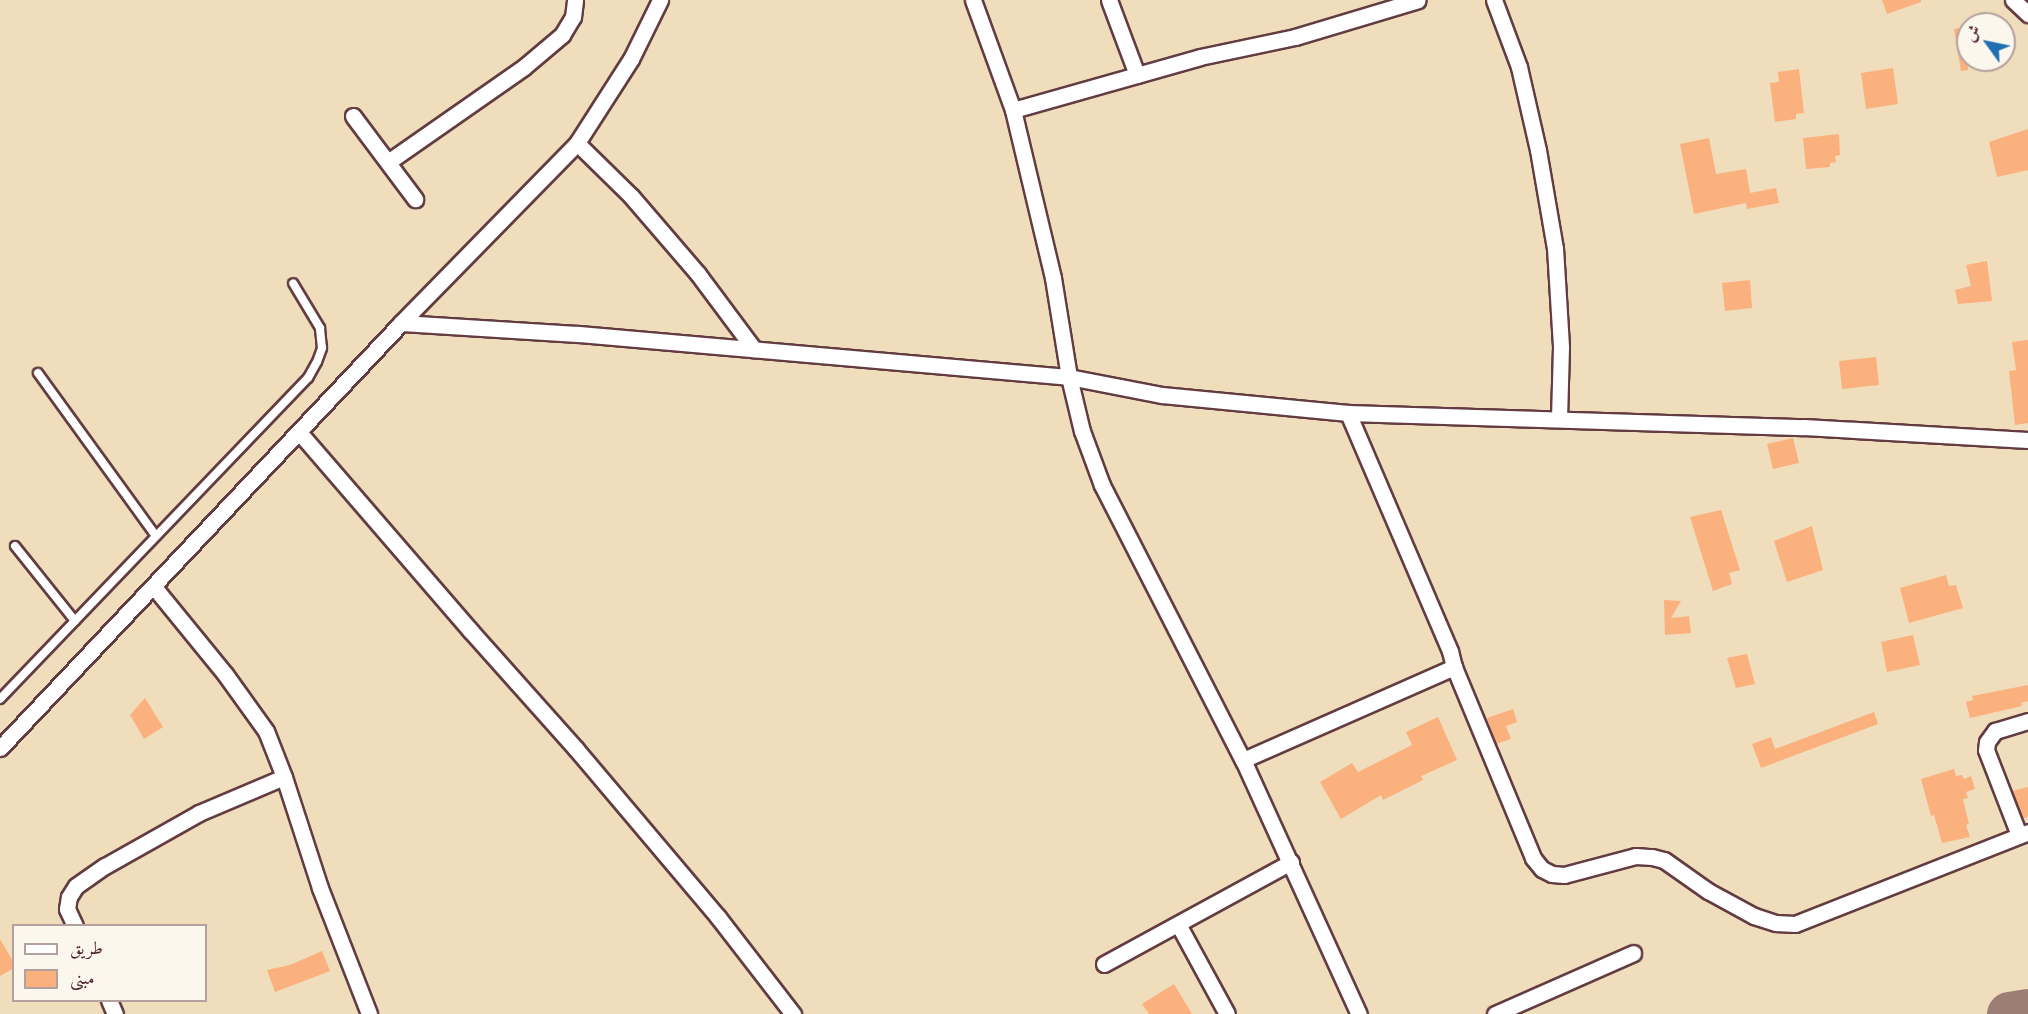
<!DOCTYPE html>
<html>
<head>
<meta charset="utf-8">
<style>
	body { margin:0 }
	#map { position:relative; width:2028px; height:1014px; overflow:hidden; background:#efddbc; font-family:Alegreya,Amiri,serif }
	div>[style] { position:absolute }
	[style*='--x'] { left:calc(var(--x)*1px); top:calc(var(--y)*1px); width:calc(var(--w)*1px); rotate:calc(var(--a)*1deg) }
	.taxiway>* { height:45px; margin:-22.5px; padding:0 22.5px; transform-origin:22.5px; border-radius:22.5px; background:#9c7e74 }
	.building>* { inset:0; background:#fab17e }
	.roads { filter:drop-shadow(2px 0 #633c41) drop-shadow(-2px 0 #633c41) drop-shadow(0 2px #633c41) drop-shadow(0 -2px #633c41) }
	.lane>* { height:8px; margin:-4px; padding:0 4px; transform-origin:4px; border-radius:4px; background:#fff }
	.street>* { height:15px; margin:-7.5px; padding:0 7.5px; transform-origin:7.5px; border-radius:7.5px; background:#fff }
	span { translate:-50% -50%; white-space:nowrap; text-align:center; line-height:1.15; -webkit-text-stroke:4.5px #fbf7ec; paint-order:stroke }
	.legend { position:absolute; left:12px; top:924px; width:195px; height:78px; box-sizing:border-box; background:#fbf7ec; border:2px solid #b4a19f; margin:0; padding:8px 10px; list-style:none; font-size:18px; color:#4a1f2b }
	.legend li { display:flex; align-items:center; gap:12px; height:30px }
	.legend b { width:30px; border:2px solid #b4a19f }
	.north { position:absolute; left:1956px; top:12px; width:60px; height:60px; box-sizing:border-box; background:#fbf7ec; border:2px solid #b4a19f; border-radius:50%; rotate:303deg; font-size:16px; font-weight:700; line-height:24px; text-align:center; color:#4a1f2b }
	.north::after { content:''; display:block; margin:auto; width:21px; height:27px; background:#1f6fb2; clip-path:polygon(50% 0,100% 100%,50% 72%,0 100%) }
</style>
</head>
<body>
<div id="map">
	<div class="taxiway">
		<i style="--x:2009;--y:1014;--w:19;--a:-9"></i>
	</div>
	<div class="building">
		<i style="clip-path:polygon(1882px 0,1921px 0,1921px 2px,1887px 14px)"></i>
		<i style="clip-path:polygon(1966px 27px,1968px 70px,1961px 71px,1954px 29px)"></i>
		<i style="clip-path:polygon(1893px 68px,1898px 104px,1866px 109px,1861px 73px)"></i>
		<i style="clip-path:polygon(1799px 69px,1804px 113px,1796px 114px,1796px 119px,1775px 122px,1770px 83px,1779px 82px,1778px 72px)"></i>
		<i style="clip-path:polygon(2028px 129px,2028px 170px,1997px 177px,1989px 142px)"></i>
		<i style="clip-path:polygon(1839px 134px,1840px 155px,1835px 156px,1836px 162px,1830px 163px,1830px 167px,1806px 169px,1803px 138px)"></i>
		<i style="clip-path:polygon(1709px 138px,1716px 174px,1746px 169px,1750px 193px,1776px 188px,1779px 203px,1747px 209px,1746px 203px,1694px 214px,1680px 144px)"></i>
		<i style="clip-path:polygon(1987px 261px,1992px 301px,1958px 304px,1955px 290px,1971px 286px,1966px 265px)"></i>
		<i style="clip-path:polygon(1750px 280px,1752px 308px,1725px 311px,1722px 283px)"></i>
		<i style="clip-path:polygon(2028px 340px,2028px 423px,2015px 425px,2009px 371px,2016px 370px,2012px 342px)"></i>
		<i style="clip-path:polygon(1876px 357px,1879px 385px,1842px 389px,1839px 361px)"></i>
		<i style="clip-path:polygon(1793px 438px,1799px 463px,1773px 469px,1767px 444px)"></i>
		<i style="clip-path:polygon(1721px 510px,1740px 570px,1729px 573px,1732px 584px,1713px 591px,1690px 517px)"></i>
		<i style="clip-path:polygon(1812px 526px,1823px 570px,1787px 582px,1774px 541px)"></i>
		<i style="clip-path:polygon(1946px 575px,1949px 586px,1956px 585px,1963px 608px,1909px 623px,1900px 588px)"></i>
		<i style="clip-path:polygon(1664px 600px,1681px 601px,1671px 618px,1689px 616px,1691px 633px,1665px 635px)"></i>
		<i style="clip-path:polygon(1913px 635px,1920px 665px,1887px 672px,1881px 642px)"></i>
		<i style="clip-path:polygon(1747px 654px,1755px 684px,1736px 688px,1727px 658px)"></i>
		<i style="clip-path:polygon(2028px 685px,2028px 701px,2021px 703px,2022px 706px,1970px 718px,1966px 702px,1973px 700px,1972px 696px)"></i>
		<i style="clip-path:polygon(145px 698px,163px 727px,144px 739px,130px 715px)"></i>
		<i style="clip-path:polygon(1513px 709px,1517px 722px,1506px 726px,1511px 739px,1496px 744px,1487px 718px)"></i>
		<i style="clip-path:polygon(1874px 712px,1878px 724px,1761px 768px,1752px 744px,1771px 737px,1775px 749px)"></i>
		<i style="clip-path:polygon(1438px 717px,1457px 760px,1421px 776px,1423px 780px,1383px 800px,1381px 795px,1341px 819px,1320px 782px,1352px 763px,1358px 772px,1412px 745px,1406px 732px)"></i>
		<i style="clip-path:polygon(1954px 769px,1956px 776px,1962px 775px,1964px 779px,1971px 776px,1975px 789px,1966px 792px,1968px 798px,1963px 799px,1969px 824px,1966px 825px,1970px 837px,1942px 843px,1934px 815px,1931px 816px,1921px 779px)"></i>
		<i style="clip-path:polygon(2028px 787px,2028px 817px,2023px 818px,2012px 791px)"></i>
		<i style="clip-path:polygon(0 939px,14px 963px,14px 968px,0 976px)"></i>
		<i style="clip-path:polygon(322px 951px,330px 971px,275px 992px,267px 970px,290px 965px)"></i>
		<i style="clip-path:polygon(1174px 984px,1192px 1014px,1149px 1014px,1142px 1004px)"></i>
	</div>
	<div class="roads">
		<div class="lane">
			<i style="--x:38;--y:373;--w:201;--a:54.1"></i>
			<i style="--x:15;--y:546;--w:96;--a:51.3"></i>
			<i style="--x:0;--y:699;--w:445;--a:-46.2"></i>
			<i style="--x:308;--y:378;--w:18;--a:-61"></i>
			<i style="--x:317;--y:362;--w:15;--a:-70"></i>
			<i style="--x:322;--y:348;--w:20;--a:-96"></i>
			<i style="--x:320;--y:328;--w:52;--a:-121"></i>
		</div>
		<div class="street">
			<i style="--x:973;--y:0;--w:117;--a:70"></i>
			<i style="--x:1013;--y:110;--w:173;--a:76.6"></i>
			<i style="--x:1053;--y:278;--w:100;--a:80.8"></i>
			<i style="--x:1069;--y:377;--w:56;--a:76.5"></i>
			<i style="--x:1082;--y:431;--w:58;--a:69.7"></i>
			<i style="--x:1102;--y:485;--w:309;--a:62.9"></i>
			<i style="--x:1243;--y:760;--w:279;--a:65.5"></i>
			<i style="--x:1109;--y:0;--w:80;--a:69.5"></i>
			<i style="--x:1494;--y:0;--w:72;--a:69.5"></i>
			<i style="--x:1519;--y:67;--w:85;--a:77.1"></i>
			<i style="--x:1538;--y:150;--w:99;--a:80.2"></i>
			<i style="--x:1555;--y:248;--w:99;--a:86.5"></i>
			<i style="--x:1561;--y:347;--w:71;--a:91.6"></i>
			<i style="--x:2013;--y:0;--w:21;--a:43"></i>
			<i style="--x:1013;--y:110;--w:194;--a:-15.8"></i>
			<i style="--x:1200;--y:57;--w:97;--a:-11.9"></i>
			<i style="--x:1295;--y:37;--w:128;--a:-16.7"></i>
			<i style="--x:353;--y:116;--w:104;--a:53.2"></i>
			<i style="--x:577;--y:143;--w:76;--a:44.5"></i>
			<i style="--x:631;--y:196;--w:103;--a:49.3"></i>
			<i style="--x:698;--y:274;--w:94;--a:53.3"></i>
			<i style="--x:388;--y:162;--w:166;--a:-34.9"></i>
			<i style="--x:524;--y:67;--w:50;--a:-40.1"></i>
			<i style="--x:562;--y:35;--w:21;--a:-59"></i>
			<i style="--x:573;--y:17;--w:17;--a:-83"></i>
			<i style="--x:401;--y:323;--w:177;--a:3.6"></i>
			<i style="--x:578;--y:334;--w:493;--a:5"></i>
			<i style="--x:1069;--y:377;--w:95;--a:11"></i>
			<i style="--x:1162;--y:395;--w:187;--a:5.5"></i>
			<i style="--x:1348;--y:413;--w:456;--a:1.8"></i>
			<i style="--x:1804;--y:427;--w:224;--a:3.3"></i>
			<i style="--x:299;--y:432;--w:262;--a:49.2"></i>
			<i style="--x:470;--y:630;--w:159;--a:48.3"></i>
			<i style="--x:576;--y:749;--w:220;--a:49.8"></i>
			<i style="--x:718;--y:917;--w:123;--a:52.3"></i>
			<i style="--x:154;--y:587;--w:112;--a:50.8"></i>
			<i style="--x:225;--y:674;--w:70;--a:54.3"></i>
			<i style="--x:266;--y:731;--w:49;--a:68.6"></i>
			<i style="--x:284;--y:777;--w:117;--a:72"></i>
			<i style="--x:320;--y:888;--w:135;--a:68.7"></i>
			<i style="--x:1454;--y:667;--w:207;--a:67.5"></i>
			<i style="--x:1533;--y:858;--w:14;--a:51"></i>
			<i style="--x:1542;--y:869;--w:11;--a:27"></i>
			<i style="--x:1552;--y:874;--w:12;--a:5"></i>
			<i style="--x:1564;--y:875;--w:74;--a:-14.8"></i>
			<i style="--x:1636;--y:856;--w:16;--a:4"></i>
			<i style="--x:1652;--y:857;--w:12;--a:14"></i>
			<i style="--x:1664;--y:860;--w:54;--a:35.2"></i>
			<i style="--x:1708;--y:891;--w:52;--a:28.5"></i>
			<i style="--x:1754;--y:916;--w:23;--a:18"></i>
			<i style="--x:1776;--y:923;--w:19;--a:3"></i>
			<i style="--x:1795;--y:924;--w:251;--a:-21.5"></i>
			<i style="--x:0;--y:748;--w:584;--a:-46.66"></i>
			<i style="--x:401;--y:323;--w:252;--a:-45.6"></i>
			<i style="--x:577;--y:143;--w:100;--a:-57.3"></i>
			<i style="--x:631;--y:59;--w:66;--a:-63.8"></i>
			<i style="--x:1243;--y:760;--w:231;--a:-23.8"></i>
			<i style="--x:1454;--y:667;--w:16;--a:-104"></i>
			<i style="--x:1450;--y:651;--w:259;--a:-113.2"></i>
			<i style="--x:2019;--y:835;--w:91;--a:-111.2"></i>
			<i style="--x:1986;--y:750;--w:8;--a:-83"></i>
			<i style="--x:1987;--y:742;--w:14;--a:-54"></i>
			<i style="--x:1995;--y:731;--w:34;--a:-17"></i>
			<i style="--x:1178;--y:924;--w:102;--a:61.4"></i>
			<i style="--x:75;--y:926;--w:19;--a:-115"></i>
			<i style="--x:67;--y:909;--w:12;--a:-81"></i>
			<i style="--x:69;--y:897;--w:13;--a:-58"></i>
			<i style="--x:76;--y:886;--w:35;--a:-35"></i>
			<i style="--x:105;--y:866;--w:108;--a:-29.4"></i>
			<i style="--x:199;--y:813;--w:92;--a:-23"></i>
			<i style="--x:1104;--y:964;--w:213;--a:-28.6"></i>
			<i style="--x:109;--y:1000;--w:15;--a:67"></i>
			<i style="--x:1495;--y:1014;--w:151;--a:-23.8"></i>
		</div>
	</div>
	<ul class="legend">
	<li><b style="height:8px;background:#fff"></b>طريق</li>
	<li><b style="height:16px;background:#fab17e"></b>مبنى</li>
	</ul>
	<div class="north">ش</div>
</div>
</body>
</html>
